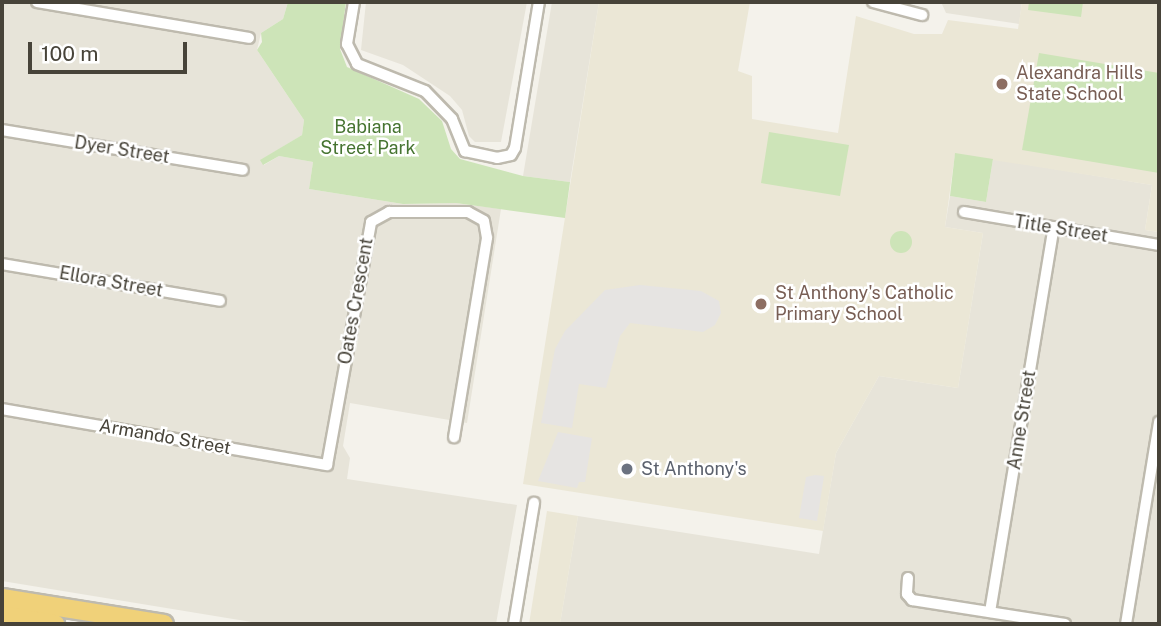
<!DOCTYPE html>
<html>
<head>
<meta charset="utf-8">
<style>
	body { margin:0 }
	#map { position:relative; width:1161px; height:626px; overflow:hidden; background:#f4f2eb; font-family:"Public Sans",sans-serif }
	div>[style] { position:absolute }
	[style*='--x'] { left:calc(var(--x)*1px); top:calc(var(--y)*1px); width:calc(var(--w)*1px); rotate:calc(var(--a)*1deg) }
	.residential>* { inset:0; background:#e7e4d9 }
	.education>* { inset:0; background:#ebe7d6 }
	.green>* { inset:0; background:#cde4b8 }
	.round { border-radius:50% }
	.parking>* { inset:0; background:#e6e4e2 }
	.roads { filter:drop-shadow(2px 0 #bebaae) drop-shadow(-2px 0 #bebaae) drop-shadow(0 2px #bebaae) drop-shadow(0 -2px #bebaae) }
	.street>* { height:10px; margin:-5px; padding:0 5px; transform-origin:5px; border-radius:5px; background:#fff }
	.highway>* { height:18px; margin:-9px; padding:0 9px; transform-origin:9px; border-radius:9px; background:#f0d179 }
	.dots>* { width:19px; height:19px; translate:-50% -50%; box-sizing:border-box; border:4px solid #fff; border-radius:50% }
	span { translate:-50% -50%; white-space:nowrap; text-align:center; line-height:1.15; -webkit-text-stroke:5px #fff; paint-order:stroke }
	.education-label { font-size:18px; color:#785e54 }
	.left { translate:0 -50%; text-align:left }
	.park-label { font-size:18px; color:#467431 }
	.street-label { font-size:18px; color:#474339 }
	.worship-label { font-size:18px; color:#5b616d }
	.frame { position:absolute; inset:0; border:4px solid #474339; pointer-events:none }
	.scale { position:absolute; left:28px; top:42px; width:159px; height:32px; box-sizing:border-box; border:4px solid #474339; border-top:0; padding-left:9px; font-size:21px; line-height:24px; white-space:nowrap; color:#474339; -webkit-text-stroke:5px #fff; paint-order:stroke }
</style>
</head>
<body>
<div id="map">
	<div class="residential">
		<i style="clip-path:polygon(2px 2px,288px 2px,283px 19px,261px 33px,257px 50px,304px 120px,302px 135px,261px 160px,264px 165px,279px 156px,313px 162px,309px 189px,403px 204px,456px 203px,501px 209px,467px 423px,350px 403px,343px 446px,350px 458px,347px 479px,517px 505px,496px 624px,263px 624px,2px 581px)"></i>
		<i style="clip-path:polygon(366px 2px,527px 2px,501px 142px,475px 142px,469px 136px,462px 110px,450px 96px,403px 65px,361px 50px)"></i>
		<i style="clip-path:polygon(552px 2px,599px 2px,570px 182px,523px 176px)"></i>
		<i style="clip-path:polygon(941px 2px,1022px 2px,1019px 24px,946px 13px)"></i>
		<i style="clip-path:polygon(993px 159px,1152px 185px,1145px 230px,1159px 232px,1159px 624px,560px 624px,578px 516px,819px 554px,836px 453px,879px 376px,958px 388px,983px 233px,945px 227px,950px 196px,986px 202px)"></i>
	</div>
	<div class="education">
		<i style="clip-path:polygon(599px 2px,750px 2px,738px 71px,752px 76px,752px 119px,838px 133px,856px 16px,914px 34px,942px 34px,948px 20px,1018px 29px,1022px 2px,1159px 2px,1159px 232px,1145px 230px,1152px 185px,955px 154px,945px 227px,983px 233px,958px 388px,879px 376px,836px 453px,823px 531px,523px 484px)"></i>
		<i style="clip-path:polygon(547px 511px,578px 516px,560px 624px,529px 624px)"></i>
	</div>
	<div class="green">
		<i style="clip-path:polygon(288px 2px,346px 2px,340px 49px,347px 67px,419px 99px,442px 121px,451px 149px,460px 159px,523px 176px,570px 182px,565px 218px,456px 203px,403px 204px,309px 189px,313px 162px,279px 156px,263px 165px,260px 160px,302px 135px,304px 120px,257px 50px,262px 42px,261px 33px,283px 19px)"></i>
		<i style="clip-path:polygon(1029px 2px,1083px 2px,1081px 17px,1028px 10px)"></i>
		<i style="clip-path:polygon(1039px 53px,1159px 73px,1159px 173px,1022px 150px)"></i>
		<i style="clip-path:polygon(769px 132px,849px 145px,840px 196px,761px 183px)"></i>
		<i style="clip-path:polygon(955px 153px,993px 159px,986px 202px,950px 196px)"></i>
		<i class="round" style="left:890px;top:231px;width:22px;height:22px"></i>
	</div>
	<div class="parking">
		<i style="clip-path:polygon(640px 285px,701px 291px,719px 301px,721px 313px,715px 325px,703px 332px,630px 323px,620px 336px,606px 388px,579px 384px,572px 428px,541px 423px,555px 349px,565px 331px,605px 290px)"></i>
		<i style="clip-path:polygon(558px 432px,592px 438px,585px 482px,579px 482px,577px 488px,538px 481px)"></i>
		<i style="clip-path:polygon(815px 475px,824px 476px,817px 521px,799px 518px,806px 477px)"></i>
	</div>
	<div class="roads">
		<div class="street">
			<i style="--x:37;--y:2;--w:215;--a:9.6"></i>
			<i style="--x:354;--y:2;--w:43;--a:99.5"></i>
			<i style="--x:347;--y:44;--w:22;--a:63"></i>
			<i style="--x:357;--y:64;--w:73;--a:21.7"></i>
			<i style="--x:425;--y:91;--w:39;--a:46"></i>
			<i style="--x:452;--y:119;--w:35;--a:68"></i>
			<i style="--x:465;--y:151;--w:33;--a:12"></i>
			<i style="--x:497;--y:158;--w:14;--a:-12"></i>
			<i style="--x:511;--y:155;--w:8;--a:-60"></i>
			<i style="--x:515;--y:148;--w:148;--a:-80.7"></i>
			<i style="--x:873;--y:2;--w:51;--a:14.9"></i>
			<i style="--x:2;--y:130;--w:244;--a:9.4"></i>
			<i style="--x:964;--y:212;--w:198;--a:9.6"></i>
			<i style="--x:2;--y:264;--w:221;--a:9.6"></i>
			<i style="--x:2;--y:409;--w:330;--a:9.8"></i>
			<i style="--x:327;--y:465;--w:247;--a:-79.7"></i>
			<i style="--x:371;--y:222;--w:21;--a:-29"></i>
			<i style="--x:389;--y:212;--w:79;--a:0"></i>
			<i style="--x:468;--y:212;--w:18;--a:29"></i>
			<i style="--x:484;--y:221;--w:17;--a:80"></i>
			<i style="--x:487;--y:238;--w:202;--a:99.4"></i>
			<i style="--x:908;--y:578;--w:16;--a:94"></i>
			<i style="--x:907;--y:594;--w:8;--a:50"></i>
			<i style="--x:912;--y:600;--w:155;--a:8.9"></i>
			<i style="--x:990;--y:612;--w:390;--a:-80.6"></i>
			<i style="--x:514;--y:624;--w:123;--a:-80.6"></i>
			<i style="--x:1126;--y:624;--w:205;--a:-80.7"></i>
		</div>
		<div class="highway">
			<i style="--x:2;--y:598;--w:164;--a:9.1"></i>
			<i style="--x:2;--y:615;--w:54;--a:9.6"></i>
		</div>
	</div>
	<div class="dots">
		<i style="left:1002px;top:84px;background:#8d6e63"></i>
		<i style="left:761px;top:304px;background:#8d6e63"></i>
		<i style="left:627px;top:469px;background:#6b7280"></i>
	</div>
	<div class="education-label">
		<span class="left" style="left:1016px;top:84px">Alexandra Hills<br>State School</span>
		<span class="left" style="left:775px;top:304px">St Anthony's Catholic<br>Primary School</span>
	</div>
	<div class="park-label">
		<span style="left:368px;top:138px">Babiana<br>Street Park</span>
	</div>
	<div class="street-label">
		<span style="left:122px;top:150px;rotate:9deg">Dyer Street</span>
		<span style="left:1061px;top:229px;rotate:9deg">Title Street</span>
		<span style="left:111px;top:282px;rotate:10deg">Ellora Street</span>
		<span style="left:356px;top:301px;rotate:-80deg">Oates Crescent</span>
		<span style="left:1022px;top:420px;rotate:-81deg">Anne Street</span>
		<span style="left:165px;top:437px;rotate:10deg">Armando Street</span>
	</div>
	<div class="worship-label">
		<span class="left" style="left:641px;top:469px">St Anthony's</span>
	</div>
	<div class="frame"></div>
	<div class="scale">100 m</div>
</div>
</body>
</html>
